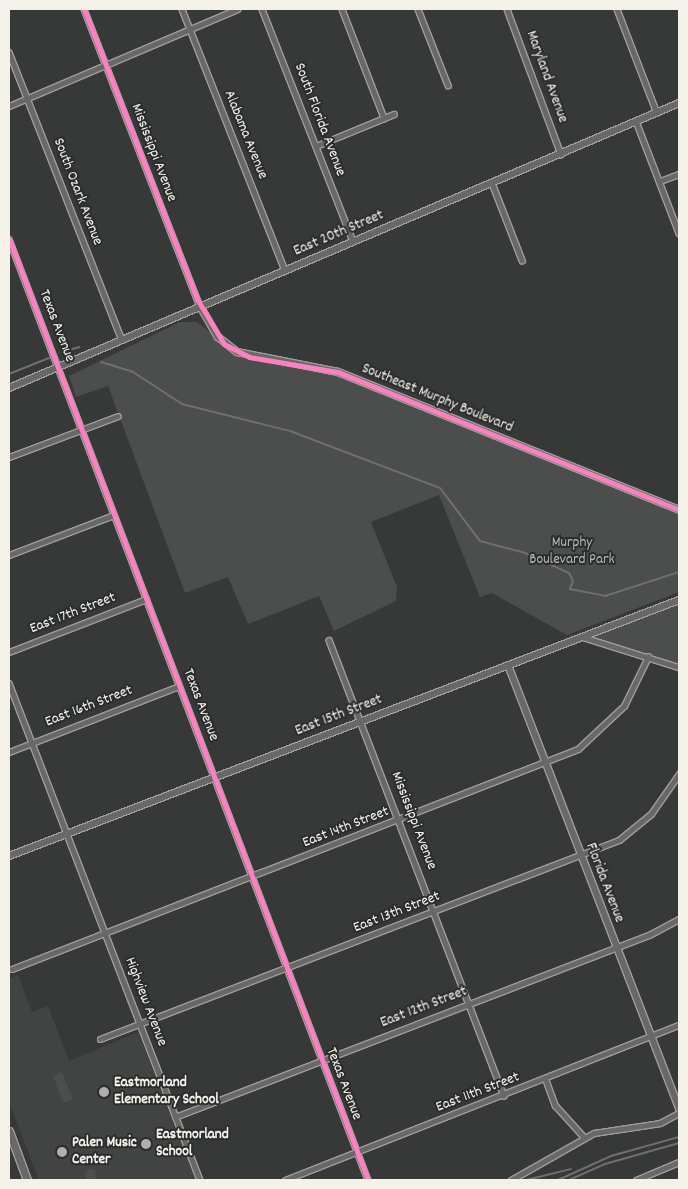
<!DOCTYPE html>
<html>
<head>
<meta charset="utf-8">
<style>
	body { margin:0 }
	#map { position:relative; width:688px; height:1189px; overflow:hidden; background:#373838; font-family:Dekko,sans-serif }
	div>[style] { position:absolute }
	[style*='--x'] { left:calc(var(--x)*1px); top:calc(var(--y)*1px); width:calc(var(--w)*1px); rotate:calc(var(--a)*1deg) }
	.built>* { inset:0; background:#414443 }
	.green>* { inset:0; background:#4b4e4c }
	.round { border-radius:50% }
	.stream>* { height:2px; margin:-1px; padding:0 1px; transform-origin:1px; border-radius:1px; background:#6f706d }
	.roads { filter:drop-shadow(1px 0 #9d9d9b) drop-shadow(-1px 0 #9d9d9b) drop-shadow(0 1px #9d9d9b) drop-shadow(0 -1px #9d9d9b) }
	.street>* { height:4.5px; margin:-2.25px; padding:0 2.25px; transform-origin:2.25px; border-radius:2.25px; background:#696866 }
	.secondary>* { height:6px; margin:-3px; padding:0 3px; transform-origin:3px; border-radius:3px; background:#696866 }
	.primary>* { height:7px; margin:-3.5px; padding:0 3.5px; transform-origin:3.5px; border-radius:3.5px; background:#696866 }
	.rail>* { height:2px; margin:-1px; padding:0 1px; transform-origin:1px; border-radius:1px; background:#70706f }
	.cycleway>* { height:5px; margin:-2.5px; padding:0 2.5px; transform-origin:2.5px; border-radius:2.5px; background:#ff80c0 }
	.dots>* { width:14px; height:14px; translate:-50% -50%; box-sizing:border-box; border:2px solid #2a2d2e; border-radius:50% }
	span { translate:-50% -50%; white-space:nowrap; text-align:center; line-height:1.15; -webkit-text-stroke:4px #2a2d2e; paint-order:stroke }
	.street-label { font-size:15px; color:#f4f1e8 }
	.park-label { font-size:15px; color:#bab9b2 }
	.poi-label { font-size:15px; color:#f4f1e8; font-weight:700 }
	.left { translate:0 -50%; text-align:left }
	.frame { position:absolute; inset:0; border:10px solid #f4f1e8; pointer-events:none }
</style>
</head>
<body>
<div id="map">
	<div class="built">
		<i style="clip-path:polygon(9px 974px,10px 978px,18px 975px,32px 1012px,48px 1006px,69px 1061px,138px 1032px,196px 1180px,39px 1180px,9px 1102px)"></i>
	</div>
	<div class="green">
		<i style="clip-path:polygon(180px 322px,197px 322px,242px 357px,342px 376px,679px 513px,679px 592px,567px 635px,492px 593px,480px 597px,439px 495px,371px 522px,397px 587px,396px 601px,334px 631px,319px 596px,248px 624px,228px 577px,185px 593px,108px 386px,76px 397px,69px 376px)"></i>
		<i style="clip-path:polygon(679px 603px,679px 667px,582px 637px)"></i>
		<i style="clip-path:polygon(62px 1072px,73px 1099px,63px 1103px,53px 1076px)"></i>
		<i class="round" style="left:85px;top:1169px;width:12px;height:12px"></i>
	</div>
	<div class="stream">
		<i style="--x:62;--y:352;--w:18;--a:-16"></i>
		<i style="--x:101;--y:362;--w:34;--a:17"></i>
		<i style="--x:133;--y:372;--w:59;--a:33.1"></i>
		<i style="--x:182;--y:404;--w:111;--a:14"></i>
		<i style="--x:290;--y:431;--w:160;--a:20.8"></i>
		<i style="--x:440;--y:488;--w:66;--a:53"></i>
		<i style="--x:480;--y:541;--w:47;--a:14.9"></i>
		<i style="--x:525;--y:553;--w:48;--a:24.4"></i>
		<i style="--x:569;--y:573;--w:9;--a:63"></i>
		<i style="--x:573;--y:581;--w:9;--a:111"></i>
		<i style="--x:570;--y:589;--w:36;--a:11"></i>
		<i style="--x:605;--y:596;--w:78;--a:-18"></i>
		<i style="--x:9;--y:374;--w:43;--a:-21.8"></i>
		<i style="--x:569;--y:1180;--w:39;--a:-24"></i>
		<i style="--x:605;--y:1164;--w:77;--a:-15.8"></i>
	</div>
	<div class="roads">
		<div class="street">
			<i style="--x:84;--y:9;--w:319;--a:68.7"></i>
			<i style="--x:182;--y:9;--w:281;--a:68.5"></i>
			<i style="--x:262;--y:9;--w:249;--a:68.6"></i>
			<i style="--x:342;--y:9;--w:117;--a:68.9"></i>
			<i style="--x:418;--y:9;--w:82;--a:68.5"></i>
			<i style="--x:507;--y:9;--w:155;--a:69.6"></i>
			<i style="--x:617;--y:9;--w:111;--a:69"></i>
			<i style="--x:9;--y:52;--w:309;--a:68.6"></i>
			<i style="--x:9;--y:106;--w:248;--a:-23"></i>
			<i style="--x:636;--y:121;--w:120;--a:69"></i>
			<i style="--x:316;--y:146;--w:84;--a:-22.3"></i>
			<i style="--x:660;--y:181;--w:20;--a:-20"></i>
			<i style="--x:492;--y:183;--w:83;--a:68.7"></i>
			<i style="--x:9;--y:239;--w:1007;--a:69.12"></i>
			<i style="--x:9;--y:457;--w:116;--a:-20.6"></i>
			<i style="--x:9;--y:555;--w:112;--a:-20.9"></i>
			<i style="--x:583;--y:637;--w:101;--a:17.4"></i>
			<i style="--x:329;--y:640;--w:488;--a:69"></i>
			<i style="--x:9;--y:652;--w:147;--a:-21.1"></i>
			<i style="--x:9;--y:683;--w:532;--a:68.98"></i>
			<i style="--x:9;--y:752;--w:182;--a:-21.2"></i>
			<i style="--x:12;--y:969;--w:607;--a:-21.24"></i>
			<i style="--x:578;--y:749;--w:63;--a:-43.1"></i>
			<i style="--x:624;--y:706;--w:55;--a:-63.9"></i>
			<i style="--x:100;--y:1039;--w:556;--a:-20.98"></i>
			<i style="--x:619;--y:840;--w:41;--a:-39.1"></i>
			<i style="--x:651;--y:814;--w:49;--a:-55"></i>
			<i style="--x:546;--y:1080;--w:27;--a:70"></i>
			<i style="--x:555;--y:1105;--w:43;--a:47.8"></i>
			<i style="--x:175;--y:1117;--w:508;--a:-21.01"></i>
			<i style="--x:649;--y:935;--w:34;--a:-28"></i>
			<i style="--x:285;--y:1180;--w:423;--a:-21.5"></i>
			<i style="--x:511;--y:1180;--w:95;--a:-29.5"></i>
			<i style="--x:594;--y:1133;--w:67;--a:-8.6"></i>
			<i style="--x:660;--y:1123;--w:21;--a:-28"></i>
			<i style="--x:636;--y:1180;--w:47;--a:-22.7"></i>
		</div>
		<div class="secondary">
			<i style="--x:200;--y:306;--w:36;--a:60"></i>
			<i style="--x:218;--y:337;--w:24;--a:38"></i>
			<i style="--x:237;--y:352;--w:103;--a:11.2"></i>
			<i style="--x:338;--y:372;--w:368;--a:22"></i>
			<i style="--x:9;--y:388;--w:728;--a:-23.04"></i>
			<i style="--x:508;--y:665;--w:476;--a:68.9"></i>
			<i style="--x:9;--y:856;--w:717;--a:-20.91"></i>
		</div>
		<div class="primary">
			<i style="--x:9;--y:1131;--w:52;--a:69.8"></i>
		</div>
	</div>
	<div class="rail">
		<i style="--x:526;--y:1180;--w:46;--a:-13.7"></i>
		<i style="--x:558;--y:1180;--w:58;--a:-24.4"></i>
		<i style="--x:611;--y:1156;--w:71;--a:-15.6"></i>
	</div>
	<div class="cycleway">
		<i style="--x:84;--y:9;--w:311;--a:68.7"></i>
		<i style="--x:197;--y:299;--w:52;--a:59"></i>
		<i style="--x:224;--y:344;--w:28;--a:27"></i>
		<i style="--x:249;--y:357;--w:90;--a:9.6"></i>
		<i style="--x:338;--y:372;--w:368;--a:22"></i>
		<i style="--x:9;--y:239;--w:1007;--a:69.12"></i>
	</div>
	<div class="dots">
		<i style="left:104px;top:1092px;background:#b2b0aa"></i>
		<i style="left:146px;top:1144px;background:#b2b0aa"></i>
		<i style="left:62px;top:1152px;background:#b2b0aa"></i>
	</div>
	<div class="street-label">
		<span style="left:546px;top:77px;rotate:70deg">Maryland Avenue</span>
		<span style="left:319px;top:120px;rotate:69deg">South Florida Avenue</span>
		<span style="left:245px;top:135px;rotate:68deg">Alabama Avenue</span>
		<span style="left:153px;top:153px;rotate:69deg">Mississippi Avenue</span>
		<span style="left:77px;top:192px;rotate:69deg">South Ozark Avenue</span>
		<span style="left:339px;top:234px;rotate:-23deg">East 20th Street</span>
		<span style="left:56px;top:326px;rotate:69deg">Texas Avenue</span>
		<span style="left:437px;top:399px;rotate:22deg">Southeast Murphy Boulevard</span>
		<span style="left:73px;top:614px;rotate:-21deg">East 17th Street</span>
		<span style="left:200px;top:705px;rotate:69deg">Texas Avenue</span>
		<span style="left:89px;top:707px;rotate:-21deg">East 16th Street</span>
		<span style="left:339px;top:716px;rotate:-21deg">East 15th Street</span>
		<span style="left:413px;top:821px;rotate:69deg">Mississippi Avenue</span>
		<span style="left:346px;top:828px;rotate:-21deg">East 14th Street</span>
		<span style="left:604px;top:883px;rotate:69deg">Florida Avenue</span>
		<span style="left:397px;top:913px;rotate:-21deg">East 13th Street</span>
		<span style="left:145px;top:1002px;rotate:69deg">Highview Avenue</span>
		<span style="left:424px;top:1008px;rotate:-21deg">East 12th Street</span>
		<span style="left:343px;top:1084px;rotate:69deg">Texas Avenue</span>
		<span style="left:478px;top:1093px;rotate:-21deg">East 11th Street</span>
	</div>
	<div class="park-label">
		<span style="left:572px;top:552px">Murphy<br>Boulevard Park</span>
	</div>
	<div class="poi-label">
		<span class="left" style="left:114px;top:1092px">Eastmorland<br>Elementary School</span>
		<span class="left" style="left:156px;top:1144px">Eastmorland<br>School</span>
		<span class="left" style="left:72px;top:1152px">Palen Music<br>Center</span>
	</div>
	<div class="frame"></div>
</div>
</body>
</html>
